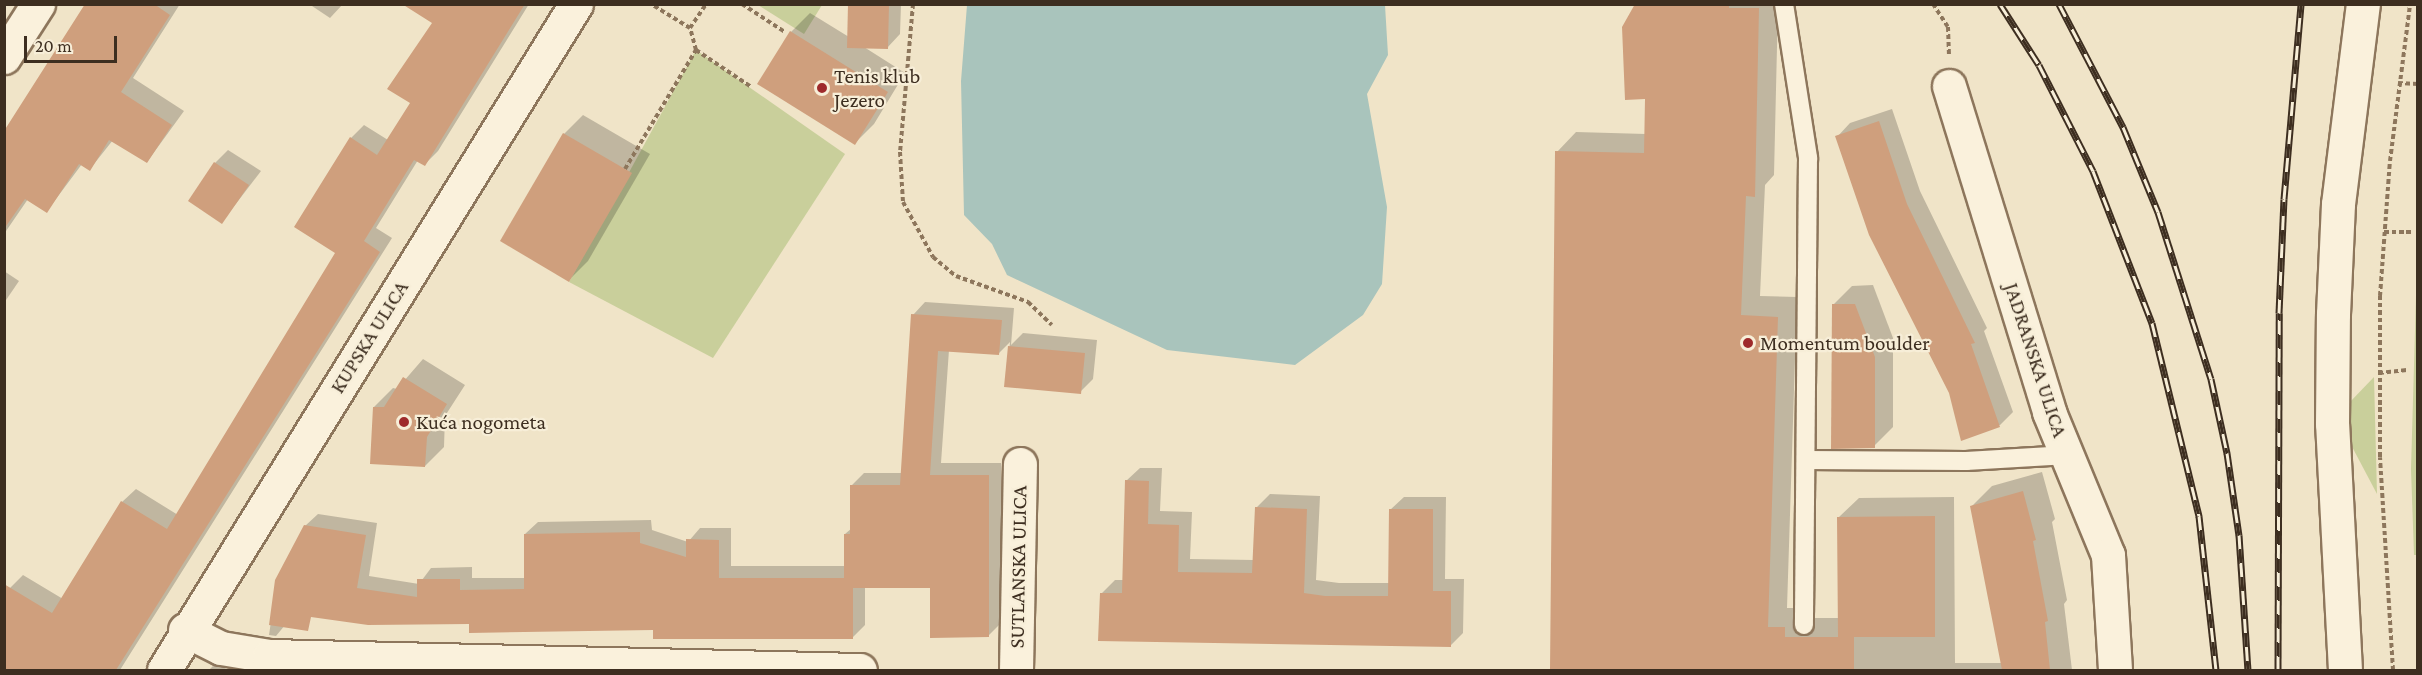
<!DOCTYPE html>
<html>
<head>
<meta charset="utf-8">
<style>
	body { margin:0 }
	#map { position:relative; width:2422px; height:675px; overflow:hidden; background:#f0e4c8; font-family:"Crimson Pro",serif }
	div>[style] { position:absolute }
	[style*='--x'] { left:calc(var(--x)*1px); top:calc(var(--y)*1px); width:calc(var(--w)*1px); rotate:calc(var(--a)*1deg) }
	.green>* { inset:0; background:#c9cf9b }
	.water>* { inset:0; background:#a9c4bc }
	.shadow>* { inset:0; background:#0003 }
	.building>* { inset:0; background:#cf9f7d }
	.path>* { height:4px; margin-top:-2px; transform-origin:0; background:repeating-linear-gradient(90deg,#8d765c 0 4.5px,transparent 0 7.5px) }
	.roads { filter:drop-shadow(2px 0 #8d765c) drop-shadow(-2px 0 #8d765c) drop-shadow(0 2px #8d765c) drop-shadow(0 -2px #8d765c) }
	.lane>* { height:18px; margin:-9px; padding:0 9px; transform-origin:9px; border-radius:9px; background:#faf1dc }
	.street>* { height:33px; margin:-16.5px; padding:0 16.5px; transform-origin:16.5px; border-radius:16.5px; background:#faf1dc }
	.rail>* { height:7px; margin-top:-3.5px; transform-origin:0; background:repeating-linear-gradient(90deg,#f7eed8 0 14px,#3d2e20 0 28px); box-sizing:border-box; border-block:2px solid #3d2e20 }
	.dots>* { width:16px; height:16px; translate:-50% -50%; box-sizing:border-box; border:3px solid #f7eed8; border-radius:50% }
	span { translate:-50% -50%; white-space:nowrap; text-align:center; line-height:1.15; -webkit-text-stroke:4.5px #f7eed8; paint-order:stroke }
	.poi-label { font-size:21px; color:#3d2e20 }
	.left { translate:0 -50%; text-align:left }
	.street-label { font-size:21px; color:#3d2e20 }
	.frame { position:absolute; inset:0; border:6px solid #3d2e20; pointer-events:none }
	.scale { position:absolute; left:24px; top:36px; width:93px; height:27px; box-sizing:border-box; border:3px solid #3d2e20; border-top:0; padding-left:8px; font-size:18px; line-height:21px; white-space:nowrap; color:#3d2e20; -webkit-text-stroke:4px #f7eed8; paint-order:stroke }
</style>
</head>
<body>
<div id="map">
	<div class="green">
		<i style="clip-path:polygon(758px 5px,822px 5px,804px 34px)"></i>
		<i style="clip-path:polygon(696px 50px,845px 154px,713px 358px,569px 282px)"></i>
		<i style="clip-path:polygon(2417px 261px,2418px 555px,2414px 555px,2411px 469px)"></i>
		<i style="clip-path:polygon(2374px 377px,2377px 494px,2349px 441px,2349px 403px)"></i>
	</div>
	<div class="water">
		<i style="clip-path:polygon(967px 5px,1385px 5px,1388px 55px,1367px 94px,1387px 207px,1382px 284px,1363px 315px,1295px 365px,1167px 350px,1007px 275px,992px 244px,964px 215px,961px 81px)"></i>
	</div>
	<div class="shadow">
		<i style="clip-path:polygon(86px 4px,180px 4px,133px 78px,184px 111px,147px 162px,113px 140px,90px 169px,82px 164px,47px 211px,28px 199px,4px 234px,4px 134px)"></i>
		<i style="clip-path:polygon(309px 4px,343px 4px,330px 18px)"></i>
		<i style="clip-path:polygon(405px 4px,529px 4px,438px 151px,425px 164px,418px 160px,376px 228px,392px 238px,120px 670px,11px 670px,4px 666px,10px 588px,23px 575px,63px 599px,122px 502px,136px 489px,178px 515px,337px 253px,351px 138px,364px 125px,388px 140px,412px 103px,434px 23px)"></i>
		<i style="clip-path:polygon(849px 4px,901px 4px,900px 34px,887px 48px,864px 47px,905px 73px,874px 124px,855px 143px,791px 32px,810px 13px,849px 37px)"></i>
		<i style="clip-path:polygon(1637px 4px,1778px 4px,1774px 175px,1765px 185px,1760px 296px,1797px 297px,1787px 608px,1804px 608px,1804px 618px,1839px 618px,1839px 517px,1859px 498px,1954px 497px,1955px 663px,2002px 663px,1972px 506px,1992px 486px,2042px 472px,2055px 519px,2052px 522px,2067px 600px,2064px 604px,2072px 670px,1552px 670px,1557px 152px,1576px 132px,1646px 134px,1647px 98px)"></i>
		<i style="clip-path:polygon(1892px 109px,1920px 191px,1987px 328px,1984px 331px,2013px 412px,2000px 425px,1962px 439px,1951px 393px,1837px 137px,1850px 123px)"></i>
		<i style="clip-path:polygon(583px 115px,650px 154px,588px 261px,569px 280px,502px 241px,564px 134px)"></i>
		<i style="clip-path:polygon(228px 150px,261px 171px,222px 222px,215px 163px)"></i>
		<i style="clip-path:polygon(4px 271px,19px 281px,4px 303px)"></i>
		<i style="clip-path:polygon(1873px 285px,1893px 338px,1893px 427px,1874px 446px,1833px 305px,1852px 286px)"></i>
		<i style="clip-path:polygon(925px 302px,1014px 308px,1011px 345px,1023px 333px,1097px 340px,1093px 379px,1080px 392px,1006px 385px,1010px 342px,999px 353px,949px 350px,941px 463px,1001px 463px,1001px 623px,988px 636px,931px 586px,865px 586px,865px 625px,852px 638px,295px 613px,276px 636px,269px 635px,277px 581px,305px 526px,318px 514px,377px 523px,369px 576px,419px 584px,431px 568px,472px 567px,472px 578px,526px 578px,525px 534px,538px 522px,651px 520px,652px 530px,688px 542px,700px 528px,731px 528px,731px 566px,845px 566px,845px 534px,852px 528px,851px 486px,864px 473px,902px 473px,913px 315px)"></i>
		<i style="clip-path:polygon(423px 359px,465px 385px,445px 416px,444px 447px,425px 466px,374px 407px,393px 388px,397px 389px)"></i>
		<i style="clip-path:polygon(1140px 468px,1162px 468px,1160px 511px,1192px 512px,1190px 559px,1254px 560px,1256px 508px,1270px 494px,1320px 496px,1316px 580px,1339px 583px,1390px 583px,1390px 510px,1404px 497px,1446px 497px,1445px 579px,1464px 579px,1463px 633px,1450px 646px,1102px 593px,1115px 580px,1124px 580px,1126px 481px)"></i>
		<i style="clip-path:polygon(216px 663px,228px 670px,209px 670px)"></i>
	</div>
	<div class="building">
		<i style="clip-path:polygon(85px 4px,154px 4px,170px 15px,121px 92px,172px 125px,147px 163px,109px 140px,90px 171px,79px 164px,47px 213px,25px 199px,4px 229px,4px 131px)"></i>
		<i style="clip-path:polygon(402px 4px,525px 4px,425px 166px,414px 160px,364px 241px,380px 252px,116px 670px,4px 670px,4px 584px,52px 613px,121px 501px,167px 529px,335px 253px,294px 227px,350px 137px,377px 155px,410px 103px,387px 89px,432px 23px)"></i>
		<i style="clip-path:polygon(848px 4px,889px 4px,888px 49px,847px 48px)"></i>
		<i style="clip-path:polygon(1635px 4px,1729px 4px,1729px 8px,1759px 8px,1755px 197px,1746px 196px,1741px 315px,1778px 317px,1768px 627px,1785px 627px,1785px 637px,1838px 637px,1837px 517px,1935px 516px,1935px 637px,1848px 637px,1854px 637px,1854px 670px,1550px 670px,1555px 151px,1644px 153px,1645px 99px,1625px 100px,1622px 27px)"></i>
		<i style="clip-path:polygon(790px 31px,888px 92px,855px 145px,757px 84px)"></i>
		<i style="clip-path:polygon(1879px 121px,1907px 204px,1975px 343px,1971px 344px,2000px 427px,1961px 441px,1949px 393px,1869px 235px,1835px 136px)"></i>
		<i style="clip-path:polygon(563px 133px,632px 173px,569px 282px,500px 241px)"></i>
		<i style="clip-path:polygon(214px 162px,249px 185px,222px 224px,188px 201px)"></i>
		<i style="clip-path:polygon(1832px 304px,1855px 304px,1875px 357px,1875px 448px,1831px 449px)"></i>
		<i style="clip-path:polygon(911px 314px,1002px 320px,999px 355px,938px 351px,930px 475px,989px 475px,989px 637px,930px 638px,930px 588px,853px 588px,853px 639px,653px 639px,653px 630px,469px 633px,469px 624px,368px 625px,311px 617px,308px 631px,269px 625px,275px 580px,304px 525px,366px 535px,357px 588px,417px 597px,417px 579px,460px 579px,460px 590px,524px 589px,524px 534px,640px 532px,640px 543px,686px 557px,686px 539px,719px 540px,719px 578px,844px 578px,844px 534px,850px 534px,850px 485px,900px 485px)"></i>
		<i style="clip-path:polygon(1008px 346px,1085px 353px,1081px 394px,1004px 387px)"></i>
		<i style="clip-path:polygon(403px 377px,447px 404px,427px 437px,425px 467px,370px 464px,373px 407px,384px 407px)"></i>
		<i style="clip-path:polygon(1125px 480px,1149px 481px,1148px 524px,1179px 525px,1178px 572px,1252px 573px,1255px 507px,1307px 509px,1304px 593px,1325px 596px,1388px 596px,1389px 509px,1433px 509px,1433px 591px,1451px 591px,1451px 647px,1098px 641px,1100px 593px,1122px 593px)"></i>
		<i style="clip-path:polygon(2023px 491px,2036px 540px,2033px 541px,2048px 621px,2045px 622px,2050px 670px,2002px 670px,1970px 506px)"></i>
	</div>
	<div class="path">
		<i style="--x:742;--y:4;--w:51;--a:33.1"></i>
		<i style="--x:913;--y:4;--w:149;--a:95"></i>
		<i style="--x:900;--y:152;--w:50;--a:86.6"></i>
		<i style="--x:903;--y:202;--w:63;--a:61.4"></i>
		<i style="--x:933;--y:257;--w:30;--a:40"></i>
		<i style="--x:956;--y:276;--w:77;--a:19.9"></i>
		<i style="--x:1028;--y:302;--w:33;--a:44"></i>
		<i style="--x:1933;--y:4;--w:27;--a:57"></i>
		<i style="--x:1948;--y:27;--w:29;--a:88"></i>
		<i style="--x:690;--y:28;--w:29;--a:-56"></i>
		<i style="--x:696;--y:50;--w:65;--a:33.7"></i>
		<i style="--x:2398;--y:83;--w:20;--a:3"></i>
		<i style="--x:625;--y:169;--w:139;--a:-59.2"></i>
		<i style="--x:696;--y:50;--w:23;--a:-105"></i>
		<i style="--x:690;--y:28;--w:46;--a:-148.4"></i>
		<i style="--x:2384;--y:232;--w:28;--a:0"></i>
		<i style="--x:2379;--y:373;--w:28;--a:-6"></i>
		<i style="--x:2393;--y:670;--w:213;--a:-93.5"></i>
		<i style="--x:2380;--y:457;--w:161;--a:-90"></i>
		<i style="--x:2380;--y:296;--w:135;--a:-85.8"></i>
		<i style="--x:2390;--y:161;--w:158;--a:-82.7"></i>
	</div>
	<div class="roads">
		<div class="lane">
			<i style="--x:1784;--y:4;--w:156;--a:81.1"></i>
			<i style="--x:1808;--y:158;--w:467;--a:90.5"></i>
			<i style="--x:1806;--y:460;--w:160;--a:0.4"></i>
			<i style="--x:1966;--y:461;--w:102;--a:-3.4"></i>
		</div>
		<div class="street">
			<i style="--x:4;--y:57;--w:63;--a:-57.3"></i>
			<i style="--x:1949;--y:86;--w:341;--a:72.9"></i>
			<i style="--x:2049;--y:412;--w:155;--a:67.6"></i>
			<i style="--x:2108;--y:555;--w:115;--a:86.5"></i>
			<i style="--x:185;--y:630;--w:40;--a:26.6"></i>
			<i style="--x:221;--y:648;--w:49;--a:9.5"></i>
			<i style="--x:269;--y:656;--w:591;--a:1.36"></i>
			<i style="--x:164;--y:670;--w:783;--a:-58.26"></i>
			<i style="--x:1016;--y:670;--w:206;--a:-88.9"></i>
			<i style="--x:2345;--y:670;--w:246;--a:-93"></i>
			<i style="--x:2332;--y:424;--w:110;--a:-89.5"></i>
			<i style="--x:2333;--y:314;--w:110;--a:-87.4"></i>
			<i style="--x:2338;--y:204;--w:202;--a:-82.9"></i>
		</div>
	</div>
	<div class="rail">
		<i style="--x:2000;--y:4;--w:72;--a:57.4"></i>
		<i style="--x:2039;--y:65;--w:119;--a:63"></i>
		<i style="--x:2093;--y:171;--w:163;--a:68.8"></i>
		<i style="--x:2152;--y:323;--w:199;--a:76.3"></i>
		<i style="--x:2199;--y:516;--w:155;--a:83.7"></i>
		<i style="--x:2059;--y:4;--w:139;--a:62.5"></i>
		<i style="--x:2123;--y:127;--w:92;--a:67.6"></i>
		<i style="--x:2158;--y:212;--w:175;--a:72.4"></i>
		<i style="--x:2211;--y:379;--w:76;--a:77.8"></i>
		<i style="--x:2227;--y:453;--w:83;--a:81.7"></i>
		<i style="--x:2239;--y:535;--w:135;--a:86.2"></i>
		<i style="--x:2278;--y:670;--w:357;--a:-89.8"></i>
		<i style="--x:2279;--y:313;--w:114;--a:-87.5"></i>
		<i style="--x:2284;--y:199;--w:196;--a:-85"></i>
	</div>
	<div class="dots">
		<i style="left:822px;top:88px;background:#9e2a2b"></i>
		<i style="left:1748px;top:343px;background:#9e2a2b"></i>
		<i style="left:404px;top:422px;background:#9e2a2b"></i>
	</div>
	<div class="poi-label">
		<span class="left" style="left:834px;top:88px">Tenis klub<br>Jezero</span>
		<span class="left" style="left:1760px;top:343px">Momentum boulder</span>
		<span class="left" style="left:416px;top:422px">Kuća nogometa</span>
	</div>
	<div class="street-label">
		<span style="left:369px;top:337px;rotate:-58deg">KUPSKA ULICA</span>
		<span style="left:2036px;top:360px;rotate:72deg">JADRANSKA ULICA</span>
		<span style="left:1018px;top:567px;rotate:-89deg">SUTLANSKA ULICA</span>
	</div>
	<div class="frame"></div>
	<div class="scale">20 m</div>
</div>
</body>
</html>
